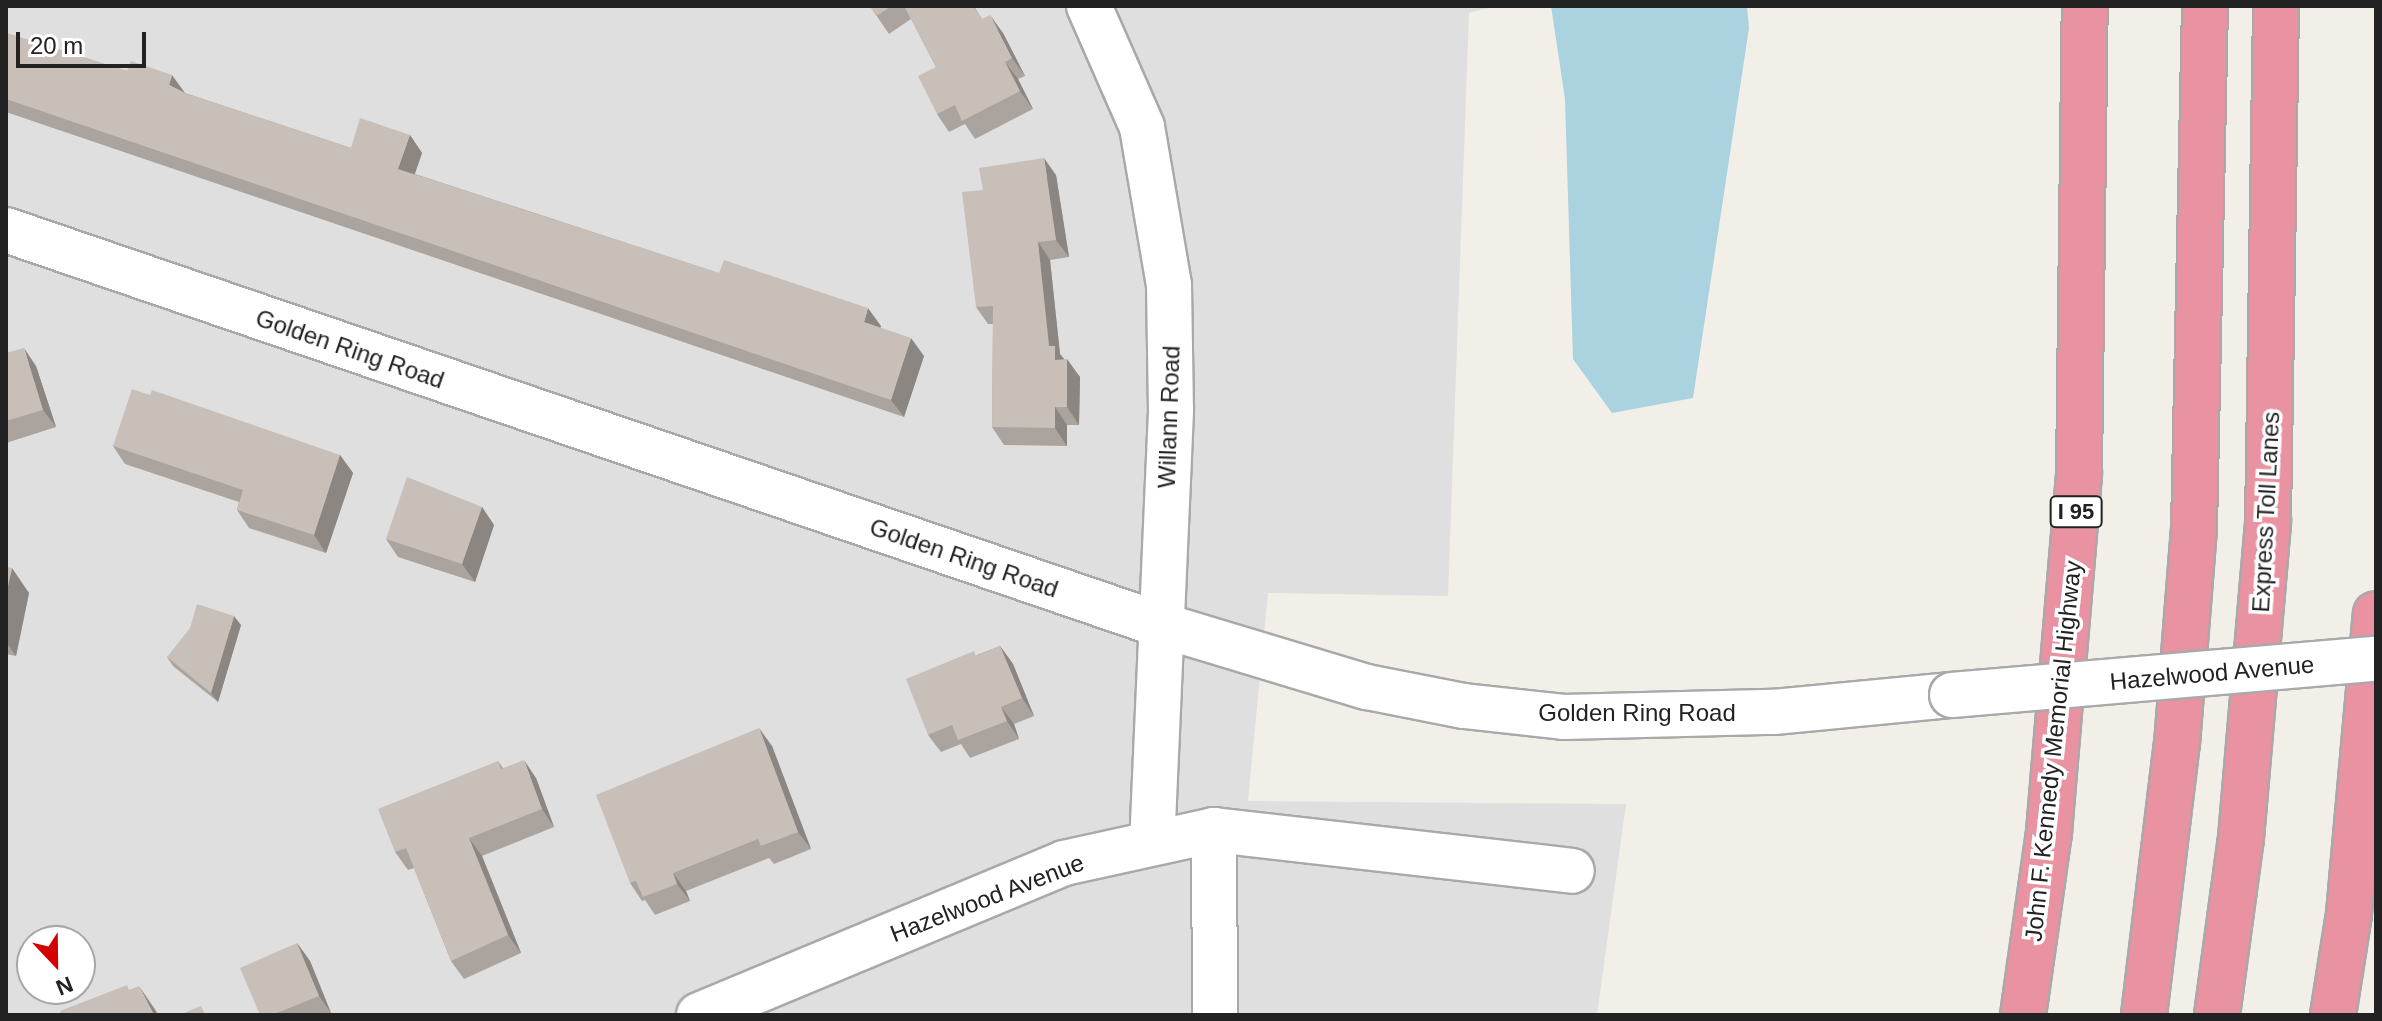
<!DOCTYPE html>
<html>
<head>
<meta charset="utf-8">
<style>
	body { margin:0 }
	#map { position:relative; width:2382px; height:1021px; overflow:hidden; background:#f2efe9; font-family:Helvetica,sans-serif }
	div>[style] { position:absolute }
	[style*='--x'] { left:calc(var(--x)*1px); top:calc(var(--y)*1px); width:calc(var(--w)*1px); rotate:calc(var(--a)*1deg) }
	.residential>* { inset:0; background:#e0dfdf }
	.water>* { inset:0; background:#aad3df }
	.roads { filter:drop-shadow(2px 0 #a9a9a9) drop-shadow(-2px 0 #a9a9a9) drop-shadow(0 2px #a9a9a9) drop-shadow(0 -2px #a9a9a9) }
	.minor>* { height:44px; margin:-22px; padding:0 22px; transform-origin:22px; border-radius:22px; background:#fff }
	.highway>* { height:44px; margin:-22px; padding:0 22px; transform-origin:22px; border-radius:22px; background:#e892a2 }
	.bridges { filter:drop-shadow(2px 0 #a9a9a9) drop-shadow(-2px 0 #a9a9a9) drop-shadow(0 2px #a9a9a9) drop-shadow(0 -2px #a9a9a9) }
	.minor-bridge>* { height:44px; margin:-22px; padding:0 22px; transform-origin:22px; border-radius:22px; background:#fff }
	.wall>* { inset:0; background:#aba49e }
	.shaded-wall>* { inset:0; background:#8b8681 }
	.building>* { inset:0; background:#c7bfb8 }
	span { translate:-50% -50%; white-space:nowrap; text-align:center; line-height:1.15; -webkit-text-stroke:7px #fff; paint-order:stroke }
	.shield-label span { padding:2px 6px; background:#fff; border:2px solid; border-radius:6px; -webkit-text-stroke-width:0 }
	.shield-label { font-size:22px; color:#222; font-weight:700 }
	.street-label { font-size:24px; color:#222 }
	.frame { position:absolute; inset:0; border:8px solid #222; pointer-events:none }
	.north { position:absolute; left:16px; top:925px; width:80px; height:80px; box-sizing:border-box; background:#fff; border:2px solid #a7a7a7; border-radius:50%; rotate:158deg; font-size:22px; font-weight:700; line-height:32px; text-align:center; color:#222 }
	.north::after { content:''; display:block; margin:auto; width:28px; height:36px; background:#d40000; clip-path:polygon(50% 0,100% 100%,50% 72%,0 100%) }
	.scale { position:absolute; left:16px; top:32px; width:130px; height:36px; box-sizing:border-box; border:4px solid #222; border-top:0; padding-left:10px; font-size:24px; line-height:28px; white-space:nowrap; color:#222; -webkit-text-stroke:6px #fff; paint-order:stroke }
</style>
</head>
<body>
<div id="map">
	<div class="residential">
		<i style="clip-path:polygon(evenodd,6px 6px,1496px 6px,1469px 13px,1448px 596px,1268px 593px,1248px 801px,1626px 804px,1597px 1015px,6px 1015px,6px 6px,32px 941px,80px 941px,80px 989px,32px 989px,32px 941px)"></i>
	</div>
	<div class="water">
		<i style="clip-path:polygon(1551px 6px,1747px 6px,1749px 28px,1693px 398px,1612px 413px,1573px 359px,1565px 99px)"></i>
	</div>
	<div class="roads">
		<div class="minor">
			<i style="--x:1089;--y:6;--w:132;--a:66.3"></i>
			<i style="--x:1142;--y:127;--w:160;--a:80.3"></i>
			<i style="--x:1169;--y:285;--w:126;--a:89.1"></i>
			<i style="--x:1171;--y:411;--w:431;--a:92.5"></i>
			<i style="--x:6;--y:230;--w:1221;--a:18.88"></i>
			<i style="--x:1161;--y:625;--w:215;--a:16.8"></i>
			<i style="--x:1367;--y:687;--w:99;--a:11.1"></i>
			<i style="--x:1464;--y:706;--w:100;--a:6.3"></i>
			<i style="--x:1563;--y:717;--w:211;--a:-1.4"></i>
			<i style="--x:1774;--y:712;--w:179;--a:-5.5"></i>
			<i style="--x:1214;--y:830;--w:185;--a:89.7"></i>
			<i style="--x:699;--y:1015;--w:395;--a:-22.6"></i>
			<i style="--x:1064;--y:863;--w:154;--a:-12.4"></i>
			<i style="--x:1214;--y:830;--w:360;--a:6.5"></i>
		</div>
		<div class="highway">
			<i style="--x:2023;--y:1015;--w:185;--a:-81.9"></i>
			<i style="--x:2049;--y:832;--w:359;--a:-85.2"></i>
			<i style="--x:2079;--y:474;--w:468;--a:-89.3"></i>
			<i style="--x:2144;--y:1015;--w:273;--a:-83.1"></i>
			<i style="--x:2177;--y:744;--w:216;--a:-85.5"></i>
			<i style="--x:2194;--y:529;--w:523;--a:-88.8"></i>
			<i style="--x:2217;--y:1015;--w:179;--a:-82.3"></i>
			<i style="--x:2241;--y:838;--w:318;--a:-85.1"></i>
			<i style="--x:2268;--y:521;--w:515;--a:-89.11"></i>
			<i style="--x:2333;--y:1015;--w:102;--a:-81"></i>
			<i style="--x:2349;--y:914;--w:301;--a:-84.9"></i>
		</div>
	</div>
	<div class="bridges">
		<div class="minor-bridge">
			<i style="--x:1952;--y:695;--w:426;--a:-4.9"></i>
		</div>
	</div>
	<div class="wall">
		<i style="clip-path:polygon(870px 6px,974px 6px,982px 19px,1003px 33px,1025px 76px,1018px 79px,1033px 109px,975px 139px,965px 124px,949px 132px,937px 114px,936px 67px,911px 19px,889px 34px)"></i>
		<i style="clip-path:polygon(6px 33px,127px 71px,185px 93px,351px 148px,410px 135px,422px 153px,415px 174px,881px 326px,880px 328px,924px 356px,904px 417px,6px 112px)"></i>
		<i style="clip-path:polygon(1056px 175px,1069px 257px,1050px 260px,1060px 354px,1080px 377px,1079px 425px,1067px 425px,1067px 446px,1004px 445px,992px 427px,993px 324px,988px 324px,976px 307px,983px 190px)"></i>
		<i style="clip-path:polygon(6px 353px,36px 366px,56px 427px,6px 443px)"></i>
		<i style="clip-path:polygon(113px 446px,340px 455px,353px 473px,326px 553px,249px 528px,237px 510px,239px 502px,125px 464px)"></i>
		<i style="clip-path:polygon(482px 507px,494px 525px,475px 582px,398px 557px,386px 539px)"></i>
		<i style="clip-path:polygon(6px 567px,29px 593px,16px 656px,6px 654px)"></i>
		<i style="clip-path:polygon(241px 625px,218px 702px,173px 666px,167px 657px)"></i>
		<i style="clip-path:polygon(1000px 646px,1013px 664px,1034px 716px,1014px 724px,1019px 739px,970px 758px,961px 744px,941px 752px,928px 735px,977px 655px)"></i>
		<i style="clip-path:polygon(772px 746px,811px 849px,774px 864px,769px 858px,686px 891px,690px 901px,655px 915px,645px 900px,642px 901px,630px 883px)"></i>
		<i style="clip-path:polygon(498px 761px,503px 768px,536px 778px,554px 827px,482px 856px,521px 953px,464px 979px,451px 961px,414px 868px,408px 870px,395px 852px)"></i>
		<i style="clip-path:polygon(297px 943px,310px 961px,331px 1013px,328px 1015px,260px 1015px)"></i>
	</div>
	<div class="shaded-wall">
		<i style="clip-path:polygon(990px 15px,1003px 33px,1025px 76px,1012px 58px)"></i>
		<i style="clip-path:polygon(1005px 62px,1018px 79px,1033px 109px,1020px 91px)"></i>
		<i style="clip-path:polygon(172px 75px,185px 93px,169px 85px)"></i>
		<i style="clip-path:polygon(410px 135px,422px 153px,410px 187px,398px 169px)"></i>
		<i style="clip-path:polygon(1044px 158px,1056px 175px,1069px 257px,1056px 240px)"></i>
		<i style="clip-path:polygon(1038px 242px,1050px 260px,1060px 354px,1067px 363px,1067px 359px,1080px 377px,1079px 425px,1067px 407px,1055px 360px,1049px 346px)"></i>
		<i style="clip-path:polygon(868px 308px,881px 326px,876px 340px,864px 322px)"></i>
		<i style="clip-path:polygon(911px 338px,924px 356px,904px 417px,891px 400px)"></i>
		<i style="clip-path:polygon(24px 348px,36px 366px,56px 427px,43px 410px)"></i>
		<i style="clip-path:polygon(1055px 407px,1067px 425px,1067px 446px,1055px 428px)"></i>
		<i style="clip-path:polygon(340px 455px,353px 473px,326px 553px,314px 535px)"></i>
		<i style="clip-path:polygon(482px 507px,494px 525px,475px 582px,462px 564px)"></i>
		<i style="clip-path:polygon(12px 568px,29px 593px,16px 656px,6px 642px,6px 595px)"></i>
		<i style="clip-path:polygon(234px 616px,241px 625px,218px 702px,211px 693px)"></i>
		<i style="clip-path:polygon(1000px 646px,1013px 664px,1034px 716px,1022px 698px)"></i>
		<i style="clip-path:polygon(1001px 707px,1014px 724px,1019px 739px,1007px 721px)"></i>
		<i style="clip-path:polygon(759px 728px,772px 746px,811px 849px,798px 832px)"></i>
		<i style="clip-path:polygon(524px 760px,536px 778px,554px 827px,542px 809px)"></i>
		<i style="clip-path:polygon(469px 838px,482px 856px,521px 953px,508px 935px)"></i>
		<i style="clip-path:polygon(673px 873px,686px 891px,690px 901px,677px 884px)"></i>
		<i style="clip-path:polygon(297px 943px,310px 961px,331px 1013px,319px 996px)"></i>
		<i style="clip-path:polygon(139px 986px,156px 1011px,158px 1015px,154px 1015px)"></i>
	</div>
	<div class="building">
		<i style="clip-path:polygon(870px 6px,892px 6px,876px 16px)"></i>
		<i style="clip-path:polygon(904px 6px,973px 6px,982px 19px,990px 15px,1012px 58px,1005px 62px,1020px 91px,962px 121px,955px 105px,937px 114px,918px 76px,936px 67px)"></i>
		<i style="clip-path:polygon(6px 33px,127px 71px,131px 61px,172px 75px,169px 85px,184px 93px,351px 148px,360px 118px,410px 135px,398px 169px,719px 273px,724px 260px,868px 308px,864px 322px,911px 338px,891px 400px,6px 99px)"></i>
		<i style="clip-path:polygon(1044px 158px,1056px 240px,1038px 242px,1049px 346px,1055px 346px,1055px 360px,1067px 359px,1067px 407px,1055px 407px,1055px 428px,992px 427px,993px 306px,976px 307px,962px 192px,983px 190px,979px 168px)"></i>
		<i style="clip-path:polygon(24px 348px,43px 410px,6px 421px,6px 353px)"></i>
		<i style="clip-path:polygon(132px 389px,150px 395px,152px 390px,340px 455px,314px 535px,237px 510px,243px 490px,113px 446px)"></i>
		<i style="clip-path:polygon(407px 477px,482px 507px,462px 564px,386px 539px)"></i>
		<i style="clip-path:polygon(6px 567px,12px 568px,6px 595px)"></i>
		<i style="clip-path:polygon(197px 604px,234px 616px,211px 693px,167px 657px,190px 628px)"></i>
		<i style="clip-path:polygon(1000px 646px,1022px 698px,1001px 707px,1007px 721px,958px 740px,952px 725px,928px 735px,906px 679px,974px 651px,976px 656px)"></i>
		<i style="clip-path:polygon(759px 728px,798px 832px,761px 846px,758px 839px,673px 873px,677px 884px,643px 897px,636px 881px,630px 883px,596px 795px)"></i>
		<i style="clip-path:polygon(524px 760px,542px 809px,469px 838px,508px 935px,451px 961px,406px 848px,395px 852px,378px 809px,498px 761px,501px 769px)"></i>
		<i style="clip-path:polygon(297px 943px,319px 996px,272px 1015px,260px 1015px,240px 968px)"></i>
		<i style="clip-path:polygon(127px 985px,129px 990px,139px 986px,154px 1015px,61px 1015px,60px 1011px)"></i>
		<i style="clip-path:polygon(201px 1006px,205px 1015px,179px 1015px)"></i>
	</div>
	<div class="shield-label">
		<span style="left:2076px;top:512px">I 95</span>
	</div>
	<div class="street-label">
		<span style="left:350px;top:349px;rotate:19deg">Golden Ring Road</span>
		<span style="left:1169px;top:417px;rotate:-88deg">Willann Road</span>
		<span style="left:2266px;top:512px;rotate:-87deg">Express Toll Lanes</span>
		<span style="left:964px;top:558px;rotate:19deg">Golden Ring Road</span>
		<span style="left:2212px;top:673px;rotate:-5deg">Hazelwood Avenue</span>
		<span style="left:1637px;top:713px">Golden Ring Road</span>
		<span style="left:2053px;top:751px;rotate:-84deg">John F. Kennedy Memorial Highway</span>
		<span style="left:987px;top:898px;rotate:-21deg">Hazelwood Avenue</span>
	</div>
	<div class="frame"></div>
	<div class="north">N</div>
	<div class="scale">20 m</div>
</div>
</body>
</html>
